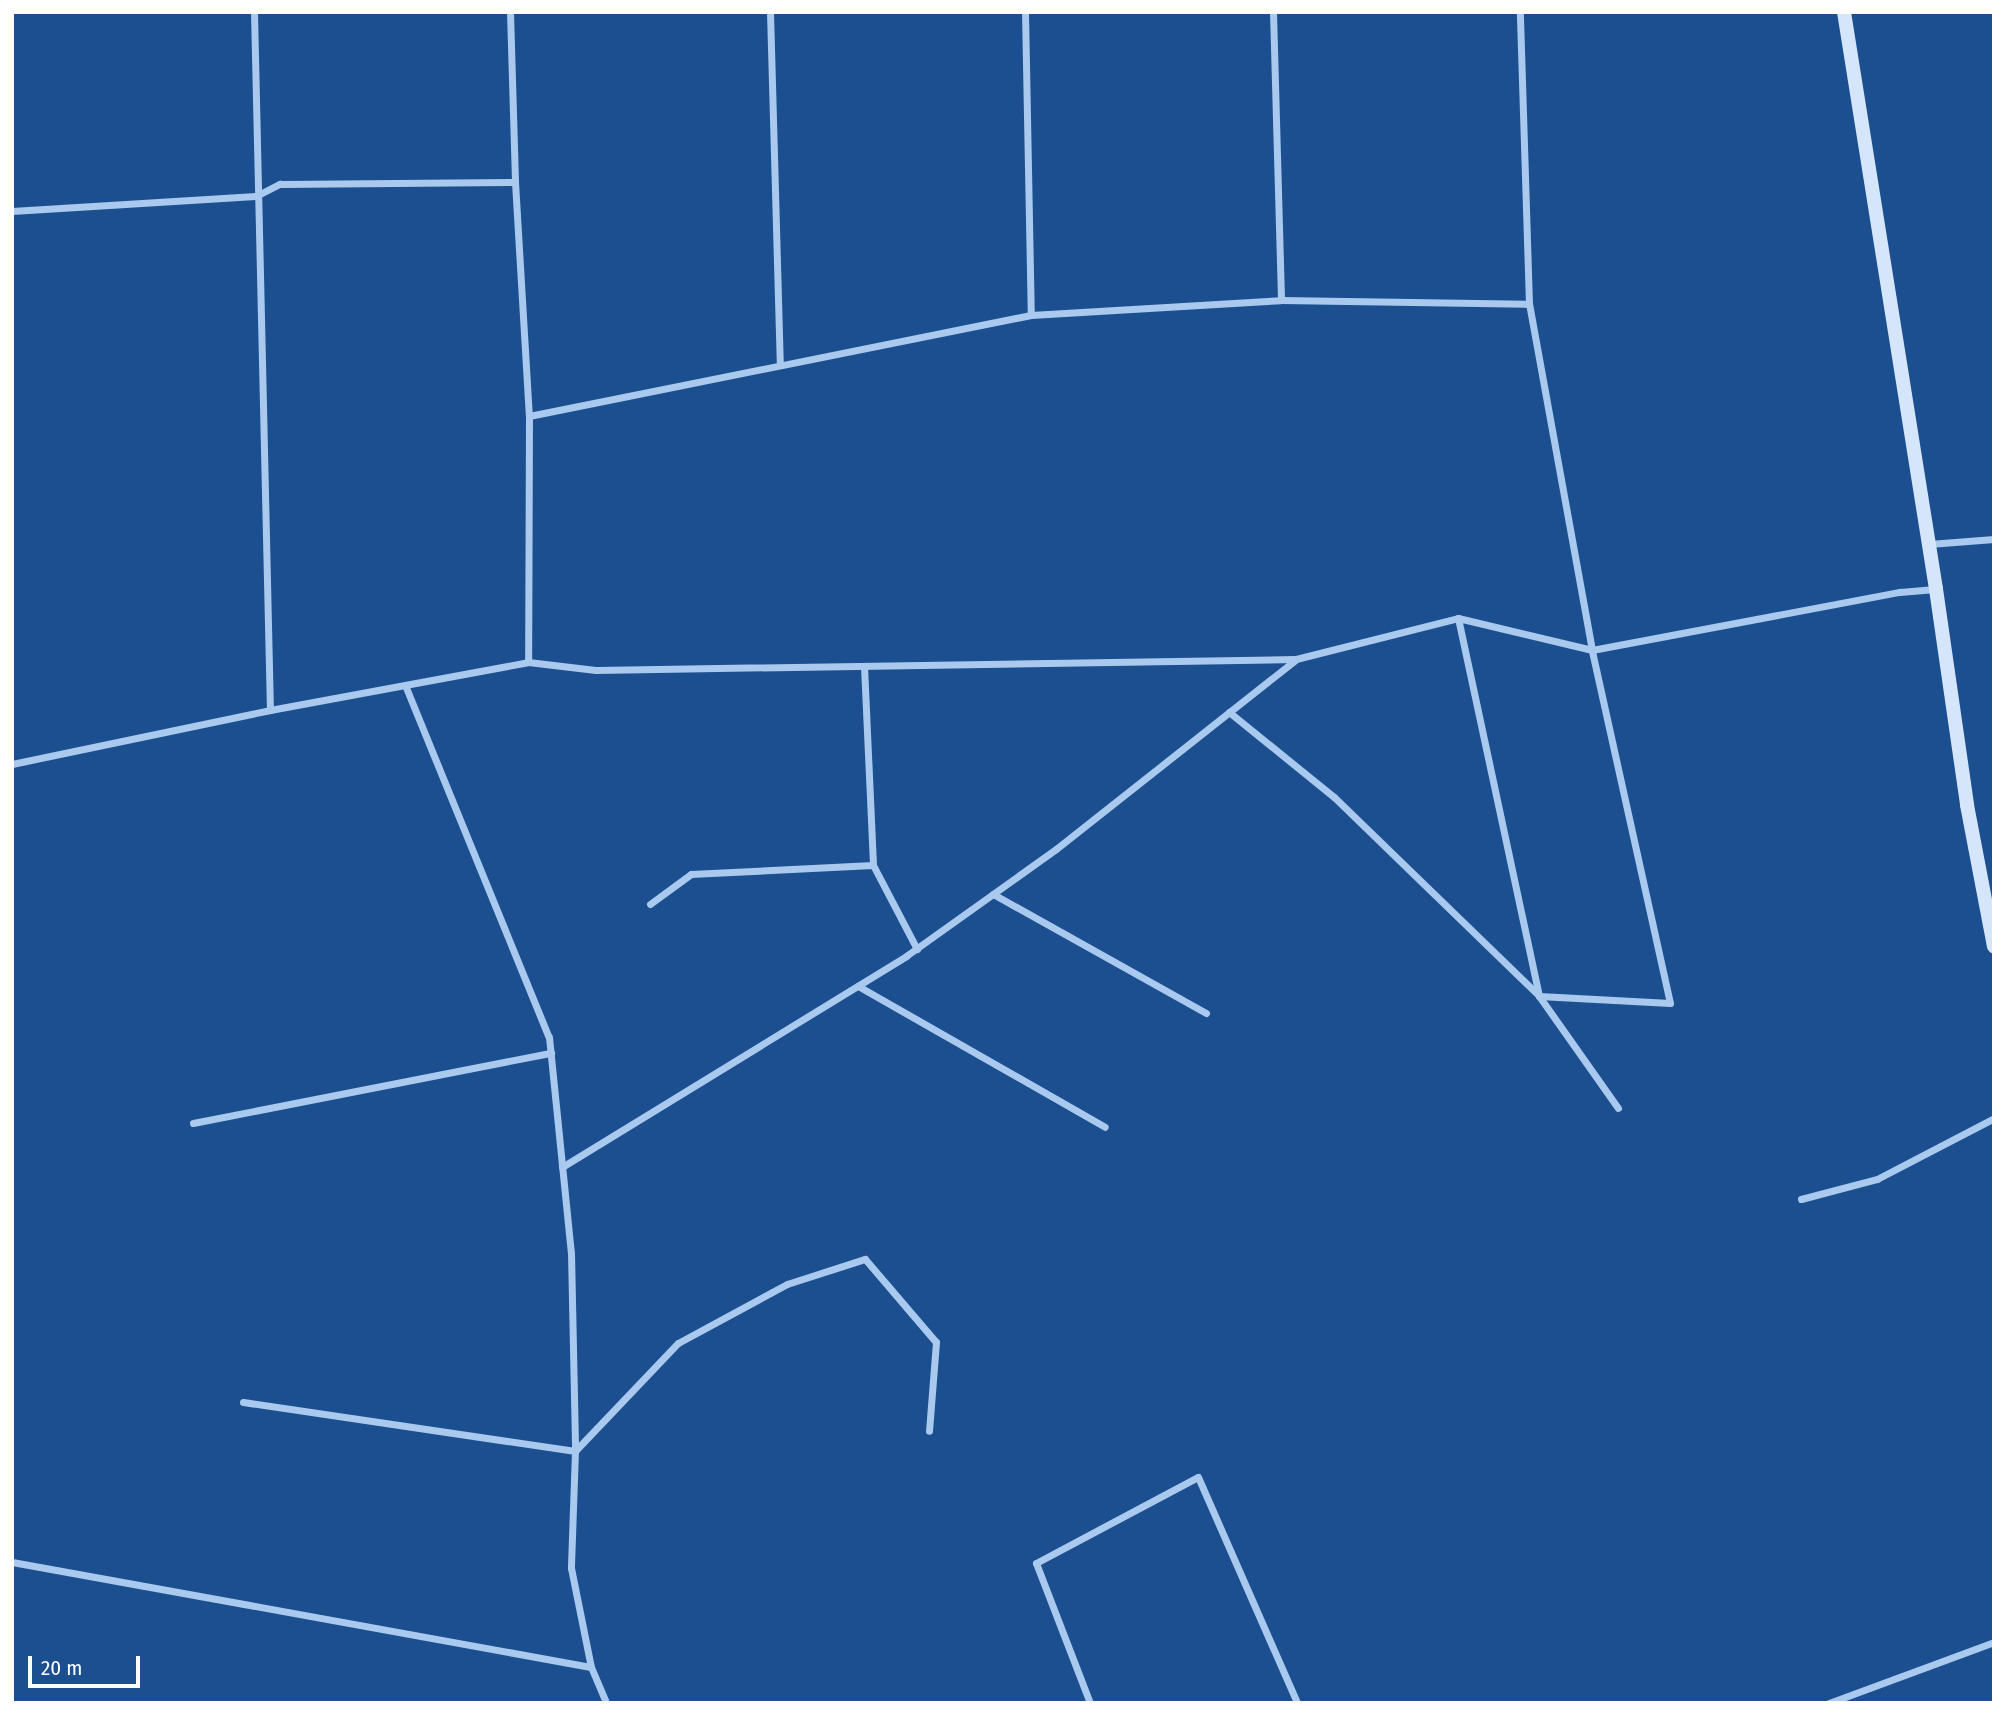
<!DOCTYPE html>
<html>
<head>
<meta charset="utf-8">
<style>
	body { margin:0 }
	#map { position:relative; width:2006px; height:1715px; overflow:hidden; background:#1b4f8f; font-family:"Fira Sans Condensed",sans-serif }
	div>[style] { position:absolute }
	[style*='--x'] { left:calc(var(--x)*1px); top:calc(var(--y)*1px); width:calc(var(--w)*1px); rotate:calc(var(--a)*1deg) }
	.street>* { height:7px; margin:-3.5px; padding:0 3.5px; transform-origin:3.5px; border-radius:3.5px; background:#a9c9ee }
	.secondary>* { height:14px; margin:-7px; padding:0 7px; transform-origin:7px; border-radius:7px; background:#d6e6fa }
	span { translate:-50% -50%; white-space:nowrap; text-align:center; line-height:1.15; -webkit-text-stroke:5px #1b4f8f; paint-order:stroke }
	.frame { position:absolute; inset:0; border:14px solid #fff; pointer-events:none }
	.scale { position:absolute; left:28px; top:1656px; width:112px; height:32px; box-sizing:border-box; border:4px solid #fff; border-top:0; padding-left:9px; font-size:21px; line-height:24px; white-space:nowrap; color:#fff; -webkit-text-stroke:5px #1b4f8f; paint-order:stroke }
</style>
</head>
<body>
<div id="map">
	<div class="street">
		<i style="--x:254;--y:12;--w:698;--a:88.69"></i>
		<i style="--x:510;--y:12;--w:170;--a:88.3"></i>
		<i style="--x:515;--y:182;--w:234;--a:86.6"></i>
		<i style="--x:529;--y:416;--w:246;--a:90.2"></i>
		<i style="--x:770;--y:12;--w:353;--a:88.4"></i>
		<i style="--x:1025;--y:12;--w:303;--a:88.9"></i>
		<i style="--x:1273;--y:12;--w:288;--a:88.4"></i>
		<i style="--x:12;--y:211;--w:244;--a:-3.5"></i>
		<i style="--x:256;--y:196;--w:27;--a:-27"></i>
		<i style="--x:280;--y:184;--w:235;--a:-0.5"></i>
		<i style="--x:529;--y:416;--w:512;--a:-11.38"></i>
		<i style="--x:1031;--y:315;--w:250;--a:-3.4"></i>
		<i style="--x:1281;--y:300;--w:248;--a:0.9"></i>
		<i style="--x:1929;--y:544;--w:65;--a:-4.4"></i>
		<i style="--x:1458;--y:618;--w:387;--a:77.9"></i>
		<i style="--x:1539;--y:996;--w:131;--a:3.1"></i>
		<i style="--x:1670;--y:1003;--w:362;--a:-102.5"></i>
		<i style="--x:1592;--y:650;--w:352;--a:-100.3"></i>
		<i style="--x:1529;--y:304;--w:292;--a:-91.8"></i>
		<i style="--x:864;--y:666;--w:199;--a:87.4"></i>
		<i style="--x:873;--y:865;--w:95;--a:62.4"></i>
		<i style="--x:405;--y:685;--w:380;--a:67.8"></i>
		<i style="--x:549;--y:1037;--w:217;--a:84.2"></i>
		<i style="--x:571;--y:1253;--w:198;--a:88.8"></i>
		<i style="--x:575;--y:1451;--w:117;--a:92"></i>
		<i style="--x:571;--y:1568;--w:101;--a:78.6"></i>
		<i style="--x:591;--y:1667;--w:39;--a:67"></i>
		<i style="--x:1229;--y:712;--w:135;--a:39"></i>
		<i style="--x:1334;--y:797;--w:286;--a:44.1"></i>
		<i style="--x:1539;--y:996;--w:137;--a:54.8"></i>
		<i style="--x:12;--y:764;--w:264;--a:-11.8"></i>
		<i style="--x:270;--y:710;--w:262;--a:-10.5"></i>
		<i style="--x:528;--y:662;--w:68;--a:6.7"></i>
		<i style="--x:596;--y:670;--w:700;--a:-0.9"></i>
		<i style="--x:1296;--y:659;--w:167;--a:-14.2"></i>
		<i style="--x:1458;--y:618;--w:138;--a:13.4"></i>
		<i style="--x:1592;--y:650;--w:313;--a:-10.7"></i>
		<i style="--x:1900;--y:592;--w:35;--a:-5"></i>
		<i style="--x:993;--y:894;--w:244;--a:29.2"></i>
		<i style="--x:650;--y:904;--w:51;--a:-36.2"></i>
		<i style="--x:691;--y:874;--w:182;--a:-2.8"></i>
		<i style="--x:858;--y:986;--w:284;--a:29.7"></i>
		<i style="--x:193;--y:1123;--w:365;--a:-11.1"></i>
		<i style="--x:562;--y:1167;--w:404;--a:-31.5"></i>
		<i style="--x:906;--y:956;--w:184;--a:-35.5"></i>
		<i style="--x:1056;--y:849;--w:305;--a:-38.3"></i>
		<i style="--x:1801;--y:1199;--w:79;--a:-14.7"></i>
		<i style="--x:1877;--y:1179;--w:132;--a:-27.5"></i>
		<i style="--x:243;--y:1402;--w:336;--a:8.4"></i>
		<i style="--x:575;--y:1451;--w:149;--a:-46.4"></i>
		<i style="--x:678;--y:1343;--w:124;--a:-28.4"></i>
		<i style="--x:787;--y:1284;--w:82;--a:-17.8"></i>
		<i style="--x:865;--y:1259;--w:109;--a:49.5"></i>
		<i style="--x:936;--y:1342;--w:89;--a:94.5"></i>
		<i style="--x:12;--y:1562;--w:588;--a:10.28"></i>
		<i style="--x:1090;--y:1703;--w:150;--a:-111.1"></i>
		<i style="--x:1036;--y:1563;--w:183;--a:-28"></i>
		<i style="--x:1198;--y:1477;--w:247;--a:66.3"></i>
		<i style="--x:1829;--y:1703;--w:176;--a:-20.3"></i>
	</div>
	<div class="secondary">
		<i style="--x:1844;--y:12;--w:584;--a:80.94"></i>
		<i style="--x:1936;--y:589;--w:218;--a:81.8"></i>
		<i style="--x:1967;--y:805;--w:144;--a:79.2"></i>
	</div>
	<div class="frame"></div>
	<div class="scale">20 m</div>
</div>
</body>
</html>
